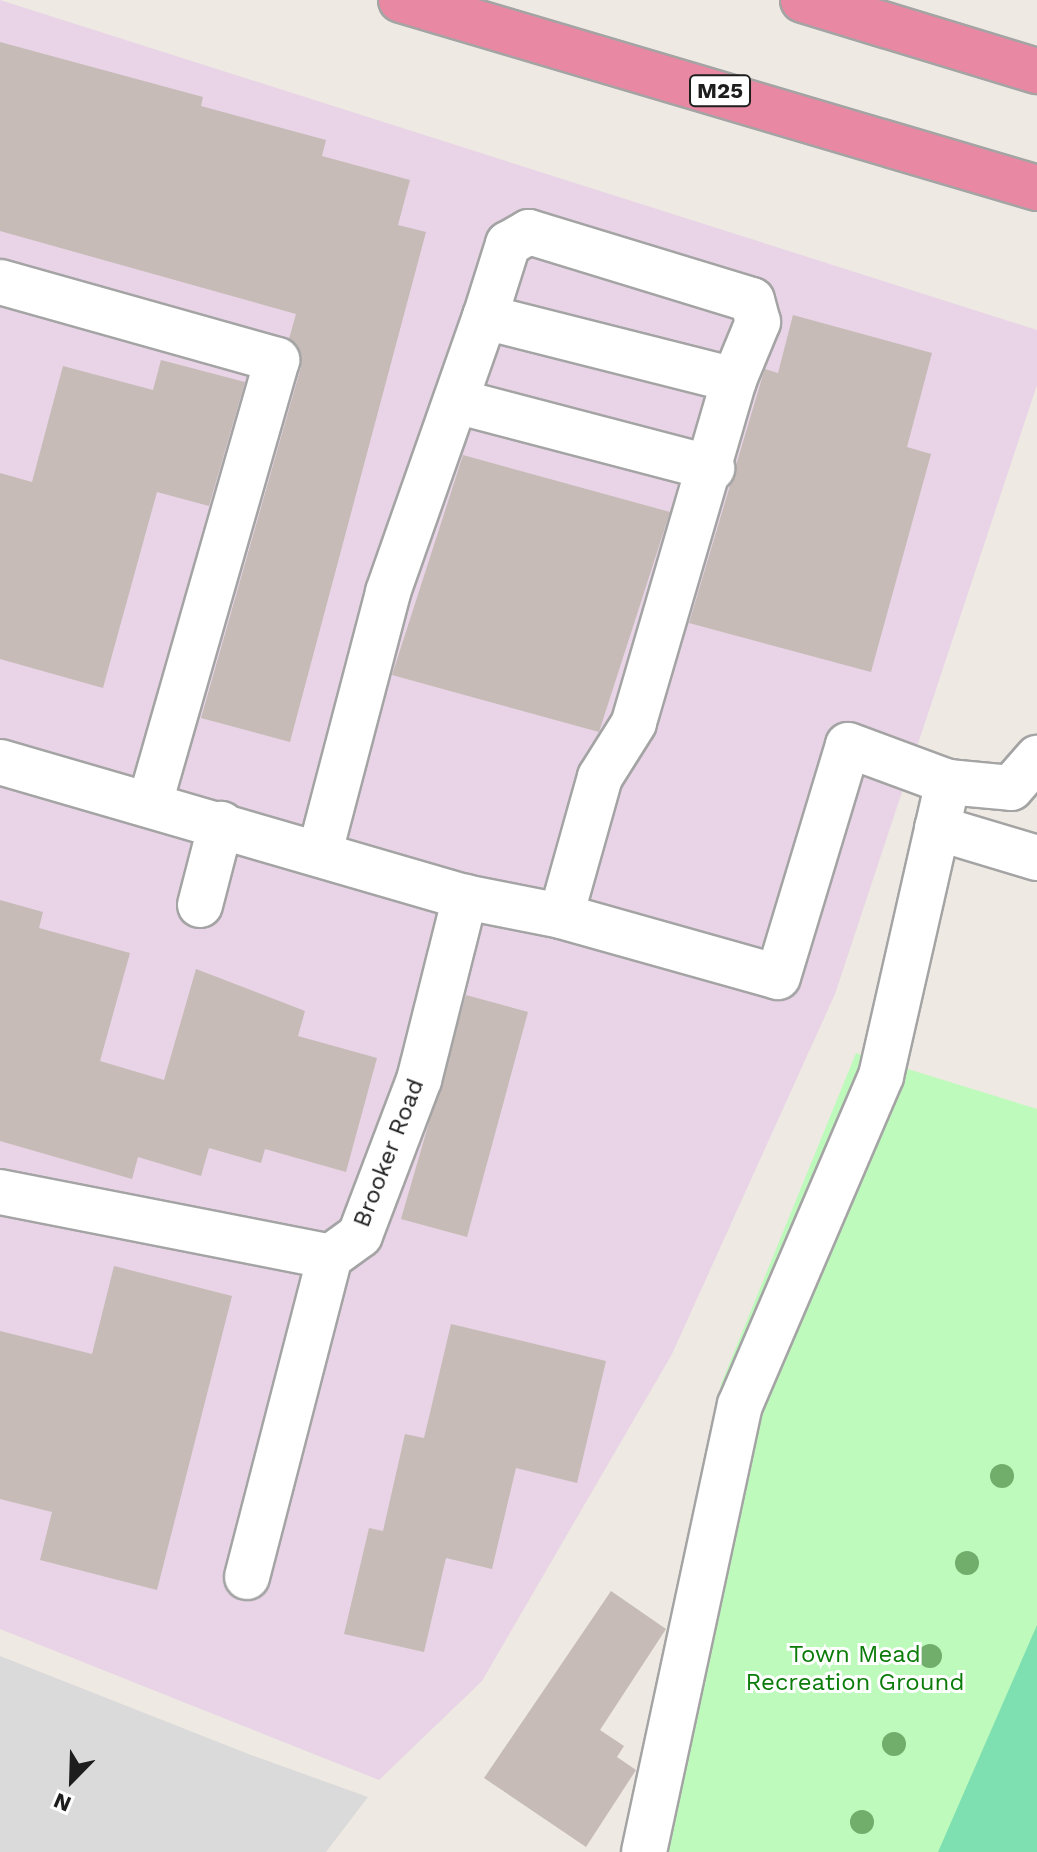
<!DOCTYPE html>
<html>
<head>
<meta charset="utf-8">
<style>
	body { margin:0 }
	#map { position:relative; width:1037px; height:1852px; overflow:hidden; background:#eee9e2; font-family:"Work Sans",sans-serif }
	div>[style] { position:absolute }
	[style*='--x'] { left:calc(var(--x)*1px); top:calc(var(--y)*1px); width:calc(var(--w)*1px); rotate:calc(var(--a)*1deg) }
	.residential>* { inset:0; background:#dbdada }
	.industrial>* { inset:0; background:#e8d4e6 }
	.park>* { inset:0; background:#bffabd }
	.pitch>* { inset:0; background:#7edfb0 }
	.building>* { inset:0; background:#c6bbb6 }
	.roads { filter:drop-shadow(2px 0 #a4a4a4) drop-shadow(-2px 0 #a4a4a4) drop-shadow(0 2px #a4a4a4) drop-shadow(0 -2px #a4a4a4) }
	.minor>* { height:44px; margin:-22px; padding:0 22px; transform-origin:22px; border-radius:22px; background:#fff }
	.highway>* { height:44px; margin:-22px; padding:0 22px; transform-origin:22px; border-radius:22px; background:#e888a3 }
	.trees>* { width:24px; height:24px; margin:-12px; border-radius:50%; background:#71ad6b }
	span { translate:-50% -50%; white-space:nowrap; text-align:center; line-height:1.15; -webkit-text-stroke:6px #fff; paint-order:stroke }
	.shield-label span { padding:2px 6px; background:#fff; border:2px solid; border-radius:6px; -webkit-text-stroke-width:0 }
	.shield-label { font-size:22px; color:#1d1d1d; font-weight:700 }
	.street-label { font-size:24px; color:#1d1d1d }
	.park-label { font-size:24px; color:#0b7c09 }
	.north { position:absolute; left:32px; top:1740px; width:80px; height:80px; -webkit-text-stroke:6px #fff; paint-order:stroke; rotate:203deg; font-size:22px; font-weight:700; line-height:32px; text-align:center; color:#1d1d1d }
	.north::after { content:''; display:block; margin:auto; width:28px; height:36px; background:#1d1d1d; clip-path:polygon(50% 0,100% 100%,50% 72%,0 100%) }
</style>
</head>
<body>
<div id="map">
	<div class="residential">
		<i style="clip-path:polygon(0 1656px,251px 1755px,368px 1797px,326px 1852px,0 1852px)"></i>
	</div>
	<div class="industrial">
		<i style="clip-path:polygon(0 0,1037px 330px,1037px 385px,835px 994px,672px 1354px,482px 1681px,379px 1780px,0 1629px)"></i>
	</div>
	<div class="park">
		<i style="clip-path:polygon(856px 1053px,1037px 1109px,1037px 1852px,637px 1852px,721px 1384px)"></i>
	</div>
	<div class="pitch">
		<i style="clip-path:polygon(1037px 1625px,1037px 1852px,938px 1852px)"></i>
	</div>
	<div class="building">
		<i style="clip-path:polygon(0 42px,203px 97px,201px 106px,326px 140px,322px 156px,410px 180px,398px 225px,426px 232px,290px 742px,201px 718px,301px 367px,289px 339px,296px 314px,0 231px)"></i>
		<i style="clip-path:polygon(793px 315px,932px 353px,907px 447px,931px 454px,871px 672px,689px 623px,762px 378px,765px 369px,778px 373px)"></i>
		<i style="clip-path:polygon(161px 360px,245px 382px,209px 506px,157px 492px,103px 688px,0 659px,0 473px,32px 482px,63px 366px,153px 390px)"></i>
		<i style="clip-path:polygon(463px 455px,670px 512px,599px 732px,392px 675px)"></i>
		<i style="clip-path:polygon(0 900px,43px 912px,39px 928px,130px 953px,100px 1061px,164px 1080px,196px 969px,305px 1011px,298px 1036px,377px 1058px,346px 1172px,265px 1149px,261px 1163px,209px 1148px,201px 1176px,138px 1157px,132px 1179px,0 1141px)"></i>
		<i style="clip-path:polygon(466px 995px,528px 1012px,467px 1237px,401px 1219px)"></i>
		<i style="clip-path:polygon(114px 1266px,232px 1296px,157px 1590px,40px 1560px,52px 1512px,0 1499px,0 1331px,92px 1354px)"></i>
		<i style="clip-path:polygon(451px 1324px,606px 1361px,577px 1483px,516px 1468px,492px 1569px,446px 1558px,424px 1652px,344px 1634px,369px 1528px,383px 1531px,405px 1434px,424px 1438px)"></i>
		<i style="clip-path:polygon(611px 1591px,666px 1629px,600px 1730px,624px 1746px,617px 1757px,636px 1770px,586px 1847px,484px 1778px)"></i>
	</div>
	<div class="roads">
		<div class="minor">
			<i style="--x:0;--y:282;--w:288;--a:15.7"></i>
			<i style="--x:277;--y:360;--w:462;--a:106"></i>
			<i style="--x:485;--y:317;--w:77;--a:-72.5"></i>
			<i style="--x:508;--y:244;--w:24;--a:-30"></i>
			<i style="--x:529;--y:232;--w:233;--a:17"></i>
			<i style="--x:752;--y:300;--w:23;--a:75"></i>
			<i style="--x:758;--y:322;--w:63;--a:112.5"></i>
			<i style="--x:456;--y:401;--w:265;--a:14.7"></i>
			<i style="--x:0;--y:762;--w:484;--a:16.2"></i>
			<i style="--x:465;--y:897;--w:98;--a:11.2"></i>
			<i style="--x:561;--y:916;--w:225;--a:15.7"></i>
			<i style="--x:778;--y:977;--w:242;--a:-73.2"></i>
			<i style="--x:848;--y:745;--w:107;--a:20.3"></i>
			<i style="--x:948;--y:782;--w:63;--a:5.4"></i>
			<i style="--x:1011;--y:788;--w:40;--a:-49"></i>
			<i style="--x:937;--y:828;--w:104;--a:16.7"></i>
			<i style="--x:320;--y:852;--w:269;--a:-75.3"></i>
			<i style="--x:388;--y:592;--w:292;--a:-70.6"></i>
			<i style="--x:485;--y:317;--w:257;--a:14.2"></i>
			<i style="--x:734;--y:380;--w:357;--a:106.3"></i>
			<i style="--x:634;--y:723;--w:64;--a:122.2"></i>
			<i style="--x:600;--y:777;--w:144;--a:105.7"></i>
			<i style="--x:200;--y:905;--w:84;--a:-75.5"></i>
			<i style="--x:0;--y:1192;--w:336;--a:11.1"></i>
			<i style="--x:330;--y:1257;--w:37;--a:-36"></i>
			<i style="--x:360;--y:1235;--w:166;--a:-69.2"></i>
			<i style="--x:419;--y:1080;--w:189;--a:-75.9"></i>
			<i style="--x:247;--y:1577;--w:331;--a:-75.5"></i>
			<i style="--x:644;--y:1852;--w:457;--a:-77.9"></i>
			<i style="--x:740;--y:1405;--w:358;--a:-66.8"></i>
			<i style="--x:881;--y:1076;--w:302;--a:-77.2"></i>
		</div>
		<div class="highway">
			<i style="--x:401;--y:0;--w:663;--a:16.47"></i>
			<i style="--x:803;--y:0;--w:245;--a:16.9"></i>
		</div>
	</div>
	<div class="trees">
		<i style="left:1002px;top:1476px"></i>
		<i style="left:967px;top:1563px"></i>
		<i style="left:930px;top:1656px"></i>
		<i style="left:894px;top:1744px"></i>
		<i style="left:862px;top:1822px"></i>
	</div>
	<div class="shield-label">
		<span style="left:720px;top:91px">M25</span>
	</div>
	<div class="street-label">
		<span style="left:389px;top:1153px;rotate:-69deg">Brooker Road</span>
	</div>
	<div class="park-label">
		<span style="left:855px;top:1669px">Town Mead<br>Recreation Ground</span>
	</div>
	<div class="north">N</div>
</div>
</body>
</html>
